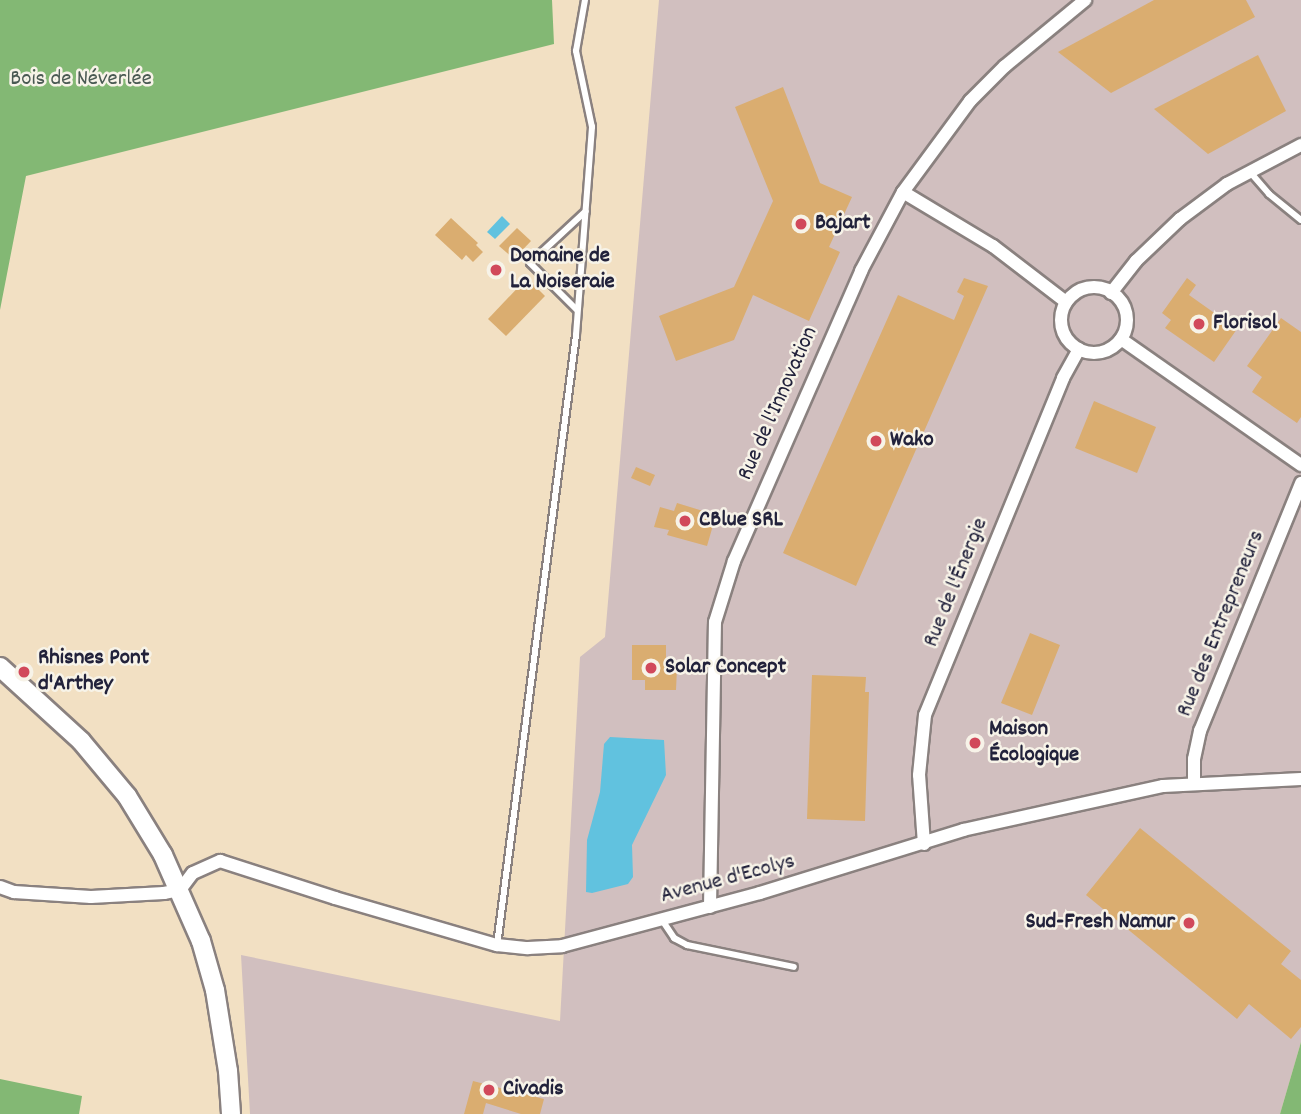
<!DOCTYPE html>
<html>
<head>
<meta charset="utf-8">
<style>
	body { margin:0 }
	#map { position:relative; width:1301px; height:1114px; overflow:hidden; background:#f2e0c3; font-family:Dekko,sans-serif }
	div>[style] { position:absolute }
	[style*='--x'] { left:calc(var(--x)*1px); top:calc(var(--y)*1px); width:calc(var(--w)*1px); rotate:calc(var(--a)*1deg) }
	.industrial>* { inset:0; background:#d1bfbf }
	.forest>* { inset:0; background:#83b874 }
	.water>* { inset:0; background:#61c2df }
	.building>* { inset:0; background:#daad70 }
	.roads { filter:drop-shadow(2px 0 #8a817f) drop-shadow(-2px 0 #8a817f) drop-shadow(0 2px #8a817f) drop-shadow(0 -2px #8a817f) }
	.service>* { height:6px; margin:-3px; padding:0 3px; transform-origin:3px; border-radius:3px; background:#fff }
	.minor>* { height:12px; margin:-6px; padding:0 6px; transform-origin:6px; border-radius:6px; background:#fff }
	.minor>.ring { margin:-6px; padding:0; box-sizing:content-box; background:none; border:12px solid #fff; border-radius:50% }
	.secondary>* { height:18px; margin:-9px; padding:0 9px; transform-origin:9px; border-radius:9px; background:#fff }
	.dots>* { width:19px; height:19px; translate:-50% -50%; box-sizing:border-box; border:4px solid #f7f3e8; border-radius:50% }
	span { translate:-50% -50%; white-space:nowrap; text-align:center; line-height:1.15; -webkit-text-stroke:5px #f7f3e8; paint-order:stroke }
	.park-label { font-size:23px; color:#495952 }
	.poi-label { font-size:23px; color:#22223b; font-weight:700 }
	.left { translate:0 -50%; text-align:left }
	.right { translate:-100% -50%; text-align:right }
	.street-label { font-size:23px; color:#22223b }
</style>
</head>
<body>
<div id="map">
	<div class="industrial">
		<i style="clip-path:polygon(659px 0,1301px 0,1301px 1042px,1280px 1114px,250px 1114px,241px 955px,560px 1021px,580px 657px,605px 637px)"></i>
	</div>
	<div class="forest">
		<i style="clip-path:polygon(0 0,552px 0,554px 44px,26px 176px,0 310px)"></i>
		<i style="clip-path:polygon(1301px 1042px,1301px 1114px,1280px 1114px)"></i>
		<i style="clip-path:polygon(0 1079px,82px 1096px,79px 1114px,0 1114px)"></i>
	</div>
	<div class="water">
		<i style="clip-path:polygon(502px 216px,510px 224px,495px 239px,487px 232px)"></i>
		<i style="clip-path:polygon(610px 737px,664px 740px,666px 775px,632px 845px,633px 877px,628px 884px,592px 893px,586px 892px,587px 840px,600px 792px,604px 744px)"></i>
	</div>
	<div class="building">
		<i style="clip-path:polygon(1154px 0,1246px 0,1255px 17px,1111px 93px,1058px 52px)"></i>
		<i style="clip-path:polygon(1258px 55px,1286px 111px,1208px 154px,1154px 109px)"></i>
		<i style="clip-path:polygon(783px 87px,820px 183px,852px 197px,829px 247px,840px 252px,809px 321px,753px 295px,734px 340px,676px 361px,659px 316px,734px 287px,773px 201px,735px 107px)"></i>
		<i style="clip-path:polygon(451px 218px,478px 243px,476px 245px,483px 252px,473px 262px,466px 255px,462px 260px,435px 235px)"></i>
		<i style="clip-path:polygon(517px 228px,531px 241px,514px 259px,499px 246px)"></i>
		<i style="clip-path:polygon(527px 278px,545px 296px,506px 336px,488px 319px)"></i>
		<i style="clip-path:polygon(964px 278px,988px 286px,856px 586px,783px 553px,898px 295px,954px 320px,964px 296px,957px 292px)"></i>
		<i style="clip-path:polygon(1187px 278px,1196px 285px,1189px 295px,1237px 329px,1214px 362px,1165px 328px,1171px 320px,1162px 313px)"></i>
		<i style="clip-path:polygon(1281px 318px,1301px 332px,1301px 417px,1297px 423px,1252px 392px,1262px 377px,1247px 366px)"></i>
		<i style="clip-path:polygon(1094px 401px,1156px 427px,1137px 473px,1075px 448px)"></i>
		<i style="clip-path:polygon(636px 467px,655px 475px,650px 486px,631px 478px)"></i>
		<i style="clip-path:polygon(677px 503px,716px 515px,707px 546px,667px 535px,669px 530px,654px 527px,660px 507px,674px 511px)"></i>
		<i style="clip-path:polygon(1030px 633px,1060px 645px,1032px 715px,1001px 703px)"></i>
		<i style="clip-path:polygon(632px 645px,666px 645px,666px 668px,677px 668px,676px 690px,645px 690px,645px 680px,632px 680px)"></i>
		<i style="clip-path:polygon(812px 675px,866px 677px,865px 692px,869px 692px,865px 821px,807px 819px)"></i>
		<i style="clip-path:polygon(1140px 828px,1291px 951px,1281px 964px,1301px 980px,1301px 1027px,1291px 1039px,1249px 1004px,1237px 1019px,1086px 895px)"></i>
		<i style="clip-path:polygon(473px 1081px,544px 1099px,540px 1114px,521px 1114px,486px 1103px,483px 1114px,464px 1114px)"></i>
	</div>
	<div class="roads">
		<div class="service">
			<i style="--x:1250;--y:172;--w:29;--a:49"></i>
			<i style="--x:1269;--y:194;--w:41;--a:39.1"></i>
			<i style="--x:577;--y:310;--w:66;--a:-135"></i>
			<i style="--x:530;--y:263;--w:76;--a:-42.9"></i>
			<i style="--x:662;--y:920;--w:22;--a:56"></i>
			<i style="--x:674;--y:938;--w:15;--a:28"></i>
			<i style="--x:687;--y:945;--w:109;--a:11.6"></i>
			<i style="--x:497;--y:945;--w:615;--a:-82.62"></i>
			<i style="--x:576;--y:335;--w:209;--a:-85.6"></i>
			<i style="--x:592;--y:127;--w:78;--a:-101.9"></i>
			<i style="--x:576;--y:51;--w:52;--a:-80"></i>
		</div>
		<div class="minor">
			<i style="--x:903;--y:192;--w:105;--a:31"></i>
			<i style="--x:993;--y:246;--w:92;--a:37.5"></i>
			<i class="ring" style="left:1061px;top:287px;width:54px;height:54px"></i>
			<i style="--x:1111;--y:293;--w:41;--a:-52"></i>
			<i style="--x:1136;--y:261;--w:61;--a:-43.7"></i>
			<i style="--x:1180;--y:219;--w:59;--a:-36.7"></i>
			<i style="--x:1227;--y:184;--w:84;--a:-27.8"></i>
			<i style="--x:1121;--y:339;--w:220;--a:35"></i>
			<i style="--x:1194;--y:783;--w:24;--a:-90"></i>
			<i style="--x:1194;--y:759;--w:29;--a:-78"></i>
			<i style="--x:1200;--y:731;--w:268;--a:-67.8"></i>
			<i style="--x:924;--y:844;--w:69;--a:-94.1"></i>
			<i style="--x:919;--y:775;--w:60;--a:-84.3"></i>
			<i style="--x:925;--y:715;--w:364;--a:-67.7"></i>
			<i style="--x:1063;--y:378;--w:33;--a:-61"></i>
			<i style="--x:0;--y:887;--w:15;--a:20"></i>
			<i style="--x:14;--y:892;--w:77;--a:3.7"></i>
			<i style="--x:91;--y:897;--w:73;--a:-3.1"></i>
			<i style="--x:164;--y:893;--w:16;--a:-11"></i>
			<i style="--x:180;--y:890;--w:21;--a:-53"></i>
			<i style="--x:193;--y:873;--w:30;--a:-24"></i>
			<i style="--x:220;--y:861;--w:121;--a:17.8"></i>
			<i style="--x:335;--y:898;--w:169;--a:16.2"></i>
			<i style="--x:497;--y:945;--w:31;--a:6"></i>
			<i style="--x:528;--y:948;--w:34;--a:-3"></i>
			<i style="--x:562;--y:946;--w:205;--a:-15"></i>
			<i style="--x:760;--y:893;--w:213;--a:-17.2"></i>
			<i style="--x:963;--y:830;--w:205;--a:-12.4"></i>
			<i style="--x:1163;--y:786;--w:138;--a:-2.9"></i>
			<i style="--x:710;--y:907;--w:285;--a:-89"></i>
			<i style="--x:715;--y:622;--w:64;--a:-72.7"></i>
			<i style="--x:734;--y:561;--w:317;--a:-66.3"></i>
			<i style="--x:861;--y:271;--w:89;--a:-62"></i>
			<i style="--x:903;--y:192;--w:113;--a:-53.6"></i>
			<i style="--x:970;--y:101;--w:49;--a:-45"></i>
			<i style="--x:1005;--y:66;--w:104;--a:-39.5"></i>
		</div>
		<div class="secondary">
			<i style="--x:0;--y:667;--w:110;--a:42.4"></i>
			<i style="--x:81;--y:741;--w:72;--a:50.1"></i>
			<i style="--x:127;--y:796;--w:69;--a:58.6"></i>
			<i style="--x:163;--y:855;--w:94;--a:66.2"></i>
			<i style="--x:201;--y:941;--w:51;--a:74.1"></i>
			<i style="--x:215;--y:990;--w:82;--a:80.9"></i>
			<i style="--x:228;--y:1071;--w:43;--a:86"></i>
		</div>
	</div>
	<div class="dots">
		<i style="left:801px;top:224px;background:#d1495b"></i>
		<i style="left:496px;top:270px;background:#d1495b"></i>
		<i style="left:1199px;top:324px;background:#d1495b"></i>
		<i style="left:876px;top:441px;background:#d1495b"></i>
		<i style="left:685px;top:521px;background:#d1495b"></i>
		<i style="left:651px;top:668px;background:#d1495b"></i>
		<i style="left:24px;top:672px;background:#d1495b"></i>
		<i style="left:975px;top:743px;background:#d1495b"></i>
		<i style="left:1189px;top:923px;background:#d1495b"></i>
		<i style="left:489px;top:1090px;background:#d1495b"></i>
	</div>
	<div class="park-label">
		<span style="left:81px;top:80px">Bois de Néverlée</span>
	</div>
	<div class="poi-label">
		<span class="left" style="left:815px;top:224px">Bajart</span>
		<span class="left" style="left:510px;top:270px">Domaine de<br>La Noiseraie</span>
		<span class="left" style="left:1213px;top:324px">Florisol</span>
		<span class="left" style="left:890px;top:441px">Wako</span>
		<span class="left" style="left:699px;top:521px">CBlue SRL</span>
		<span class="left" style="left:38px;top:672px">Rhisnes Pont<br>d'Arthey</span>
		<span class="left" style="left:665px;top:668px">Solar Concept</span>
		<span class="left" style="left:989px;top:743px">Maison<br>Écologique</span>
		<span class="right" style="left:1175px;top:923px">Sud-Fresh Namur</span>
		<span class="left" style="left:503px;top:1090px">Civadis</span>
	</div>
	<div class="street-label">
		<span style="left:779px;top:404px;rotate:-66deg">Rue de l'Innovation</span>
		<span style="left:957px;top:583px;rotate:-68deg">Rue de l'Énergie</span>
		<span style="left:1222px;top:624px;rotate:-68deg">Rue des Entrepreneurs</span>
		<span style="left:728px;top:880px;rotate:-15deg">Avenue d'Ecolys</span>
	</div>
</div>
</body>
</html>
